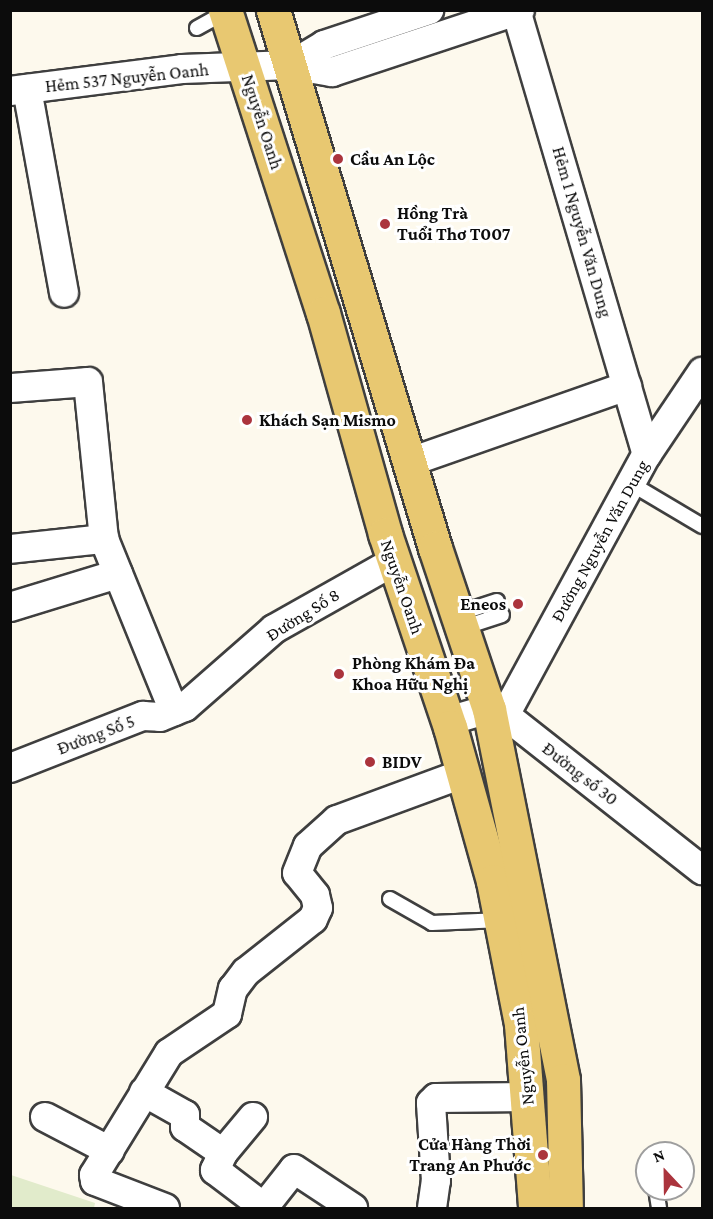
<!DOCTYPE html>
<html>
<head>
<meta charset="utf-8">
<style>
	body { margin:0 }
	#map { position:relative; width:713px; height:1219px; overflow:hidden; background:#fdf9ed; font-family:"Crimson Pro",serif }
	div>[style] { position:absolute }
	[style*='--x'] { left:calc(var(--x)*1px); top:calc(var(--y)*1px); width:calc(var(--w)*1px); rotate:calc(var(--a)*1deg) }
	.pitch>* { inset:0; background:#e1ebcb }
	.roads { filter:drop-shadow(2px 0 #3f3f3f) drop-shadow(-2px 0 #3f3f3f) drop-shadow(0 2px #3f3f3f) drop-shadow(0 -2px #3f3f3f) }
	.service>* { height:14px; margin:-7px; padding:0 7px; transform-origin:7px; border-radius:7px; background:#fff }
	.minor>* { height:28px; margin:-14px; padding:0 14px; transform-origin:14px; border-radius:14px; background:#fff }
	.primary>* { height:33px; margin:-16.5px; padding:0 16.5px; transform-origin:16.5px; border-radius:16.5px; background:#e8c871 }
	.dots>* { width:16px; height:16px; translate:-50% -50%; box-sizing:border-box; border:3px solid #fff; border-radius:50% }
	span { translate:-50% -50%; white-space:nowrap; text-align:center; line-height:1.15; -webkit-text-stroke:6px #fff; paint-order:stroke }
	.street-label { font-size:18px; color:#0c0c0c }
	.poi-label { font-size:18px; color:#0c0c0c; font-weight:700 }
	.left { translate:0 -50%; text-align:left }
	.right { translate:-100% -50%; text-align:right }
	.frame { position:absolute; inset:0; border:12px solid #0c0c0c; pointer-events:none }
	.north { position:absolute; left:635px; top:1141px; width:60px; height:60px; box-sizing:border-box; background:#fff; border:2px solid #9e9e9e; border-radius:50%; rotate:338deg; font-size:16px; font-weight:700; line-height:24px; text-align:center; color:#0c0c0c }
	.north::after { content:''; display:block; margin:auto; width:21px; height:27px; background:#ab343d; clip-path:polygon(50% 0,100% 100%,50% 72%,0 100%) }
</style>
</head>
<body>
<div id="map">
	<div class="pitch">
		<i style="clip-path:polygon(11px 1175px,95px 1203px,94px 1208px,11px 1208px)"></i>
	</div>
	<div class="roads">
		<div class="service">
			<i style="--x:197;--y:28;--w:33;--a:-29"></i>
			<i style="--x:630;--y:483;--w:84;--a:30.8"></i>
			<i style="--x:457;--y:614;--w:42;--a:-18"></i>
			<i style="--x:462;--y:628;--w:42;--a:-18"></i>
			<i style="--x:390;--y:899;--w:48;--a:29.7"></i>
			<i style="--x:432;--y:923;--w:70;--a:-2.5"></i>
			<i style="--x:656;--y:1189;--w:19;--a:81"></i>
		</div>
		<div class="minor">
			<i style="--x:516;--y:10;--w:463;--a:73.6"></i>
			<i style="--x:291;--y:65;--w:39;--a:-31"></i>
			<i style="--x:324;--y:45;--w:111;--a:-18.4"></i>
			<i style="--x:27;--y:89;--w:207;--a:79.7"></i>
			<i style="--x:10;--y:91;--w:173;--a:-7.3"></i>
			<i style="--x:182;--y:69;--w:109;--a:-2.1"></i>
			<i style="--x:291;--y:65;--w:42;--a:9.7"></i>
			<i style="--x:332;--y:72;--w:198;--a:-18.3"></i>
			<i style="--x:10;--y:388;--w:78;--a:-4.4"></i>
			<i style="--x:88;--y:382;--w:158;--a:84.2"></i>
			<i style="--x:410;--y:462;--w:230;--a:-19.3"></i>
			<i style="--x:10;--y:549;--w:95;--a:-6.1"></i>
			<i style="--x:104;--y:539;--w:186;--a:67.9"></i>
			<i style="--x:10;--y:607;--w:113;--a:-17"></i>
			<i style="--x:505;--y:715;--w:297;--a:-61.5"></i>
			<i style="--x:647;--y:454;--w:99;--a:-56.1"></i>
			<i style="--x:448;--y:721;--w:43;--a:-16.3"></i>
			<i style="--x:489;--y:709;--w:17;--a:21"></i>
			<i style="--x:505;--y:715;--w:251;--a:38.2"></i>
			<i style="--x:10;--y:768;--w:143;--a:-21.4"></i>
			<i style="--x:143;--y:716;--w:17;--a:3"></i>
			<i style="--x:160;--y:717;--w:27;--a:-22"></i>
			<i style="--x:185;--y:707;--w:118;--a:-41.2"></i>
			<i style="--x:274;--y:629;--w:137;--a:-29.4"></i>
			<i style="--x:144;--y:1092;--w:47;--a:29.3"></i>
			<i style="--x:185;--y:1115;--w:12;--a:90"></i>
			<i style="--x:185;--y:1127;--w:46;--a:34.4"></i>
			<i style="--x:223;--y:1153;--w:19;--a:115"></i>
			<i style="--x:215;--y:1170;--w:63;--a:37.2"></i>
			<i style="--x:45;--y:1117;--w:73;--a:27.6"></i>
			<i style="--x:223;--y:1153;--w:47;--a:-50.2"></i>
			<i style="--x:264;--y:1207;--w:48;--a:-51.7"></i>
			<i style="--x:294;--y:1169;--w:71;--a:33.5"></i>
			<i style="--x:165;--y:1208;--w:75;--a:-158.9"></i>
			<i style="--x:95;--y:1181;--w:6;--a:-99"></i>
			<i style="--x:94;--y:1175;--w:143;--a:-58.4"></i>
			<i style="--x:169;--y:1053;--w:70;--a:-33.9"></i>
			<i style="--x:227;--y:1014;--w:26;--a:-77"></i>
			<i style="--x:233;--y:989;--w:21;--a:-53"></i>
			<i style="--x:246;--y:972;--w:85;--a:-38.3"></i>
			<i style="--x:313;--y:919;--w:12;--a:-66"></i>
			<i style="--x:318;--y:908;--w:13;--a:-103"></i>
			<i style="--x:315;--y:895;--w:28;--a:-129"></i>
			<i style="--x:297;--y:873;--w:29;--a:-68"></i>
			<i style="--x:308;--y:846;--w:39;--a:-42"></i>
			<i style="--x:337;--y:820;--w:133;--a:-20.2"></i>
			<i style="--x:432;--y:1208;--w:27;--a:-82"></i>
			<i style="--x:436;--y:1181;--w:78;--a:-93.7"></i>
			<i style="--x:431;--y:1103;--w:7;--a:-45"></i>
			<i style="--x:436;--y:1098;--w:93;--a:-0.6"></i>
		</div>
		<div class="primary">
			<i style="--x:225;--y:10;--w:318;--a:72.1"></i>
			<i style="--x:323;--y:313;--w:230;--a:74.3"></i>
			<i style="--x:385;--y:534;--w:204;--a:71.4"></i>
			<i style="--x:450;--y:727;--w:160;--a:74.4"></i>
			<i style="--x:493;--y:881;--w:146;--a:78.9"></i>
			<i style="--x:521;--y:1024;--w:185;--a:85.6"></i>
			<i style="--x:273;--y:10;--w:562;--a:73.24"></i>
			<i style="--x:435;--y:548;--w:170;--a:71.5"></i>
			<i style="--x:489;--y:709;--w:378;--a:78.7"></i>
			<i style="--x:563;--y:1080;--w:128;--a:88.7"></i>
		</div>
	</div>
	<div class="dots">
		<i style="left:338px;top:159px;background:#ab343d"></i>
		<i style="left:385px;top:224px;background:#ab343d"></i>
		<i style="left:247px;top:420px;background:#ab343d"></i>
		<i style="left:518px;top:604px;background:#ab343d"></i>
		<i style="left:339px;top:674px;background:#ab343d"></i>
		<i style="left:370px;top:762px;background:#ab343d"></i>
		<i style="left:543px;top:1155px;background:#ab343d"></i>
	</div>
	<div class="street-label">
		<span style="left:127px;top:78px;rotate:-6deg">Hẻm 537 Nguyễn Oanh</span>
		<span style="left:262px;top:122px;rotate:72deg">Nguyễn Oanh</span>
		<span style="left:582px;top:232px;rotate:74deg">Hẻm 1 Nguyễn Văn Dung</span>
		<span style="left:600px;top:541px;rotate:-61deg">Đường Nguyễn Văn Dung</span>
		<span style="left:402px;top:587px;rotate:71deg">Nguyễn Oanh</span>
		<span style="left:303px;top:615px;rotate:-32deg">Đường Số 8</span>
		<span style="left:96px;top:735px;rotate:-21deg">Đường Số 5</span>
		<span style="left:580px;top:774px;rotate:38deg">Đường số 30</span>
		<span style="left:523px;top:1056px;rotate:-96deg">Nguyễn Oanh</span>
	</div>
	<div class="poi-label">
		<span class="left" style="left:350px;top:159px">Cầu An Lộc</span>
		<span class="left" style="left:397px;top:224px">Hồng Trà<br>Tuổi Thơ T007</span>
		<span class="left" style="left:259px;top:420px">Khách Sạn Mismo</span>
		<span class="right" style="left:506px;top:604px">Eneos</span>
		<span class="left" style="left:352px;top:674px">Phòng Khám Đa<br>Khoa Hữu Nghị</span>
		<span class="left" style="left:382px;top:762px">BIDV</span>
		<span class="right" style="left:531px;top:1155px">Cửa Hàng Thời<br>Trang An Phước</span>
	</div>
	<div class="frame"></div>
	<div class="north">N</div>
</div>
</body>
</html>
